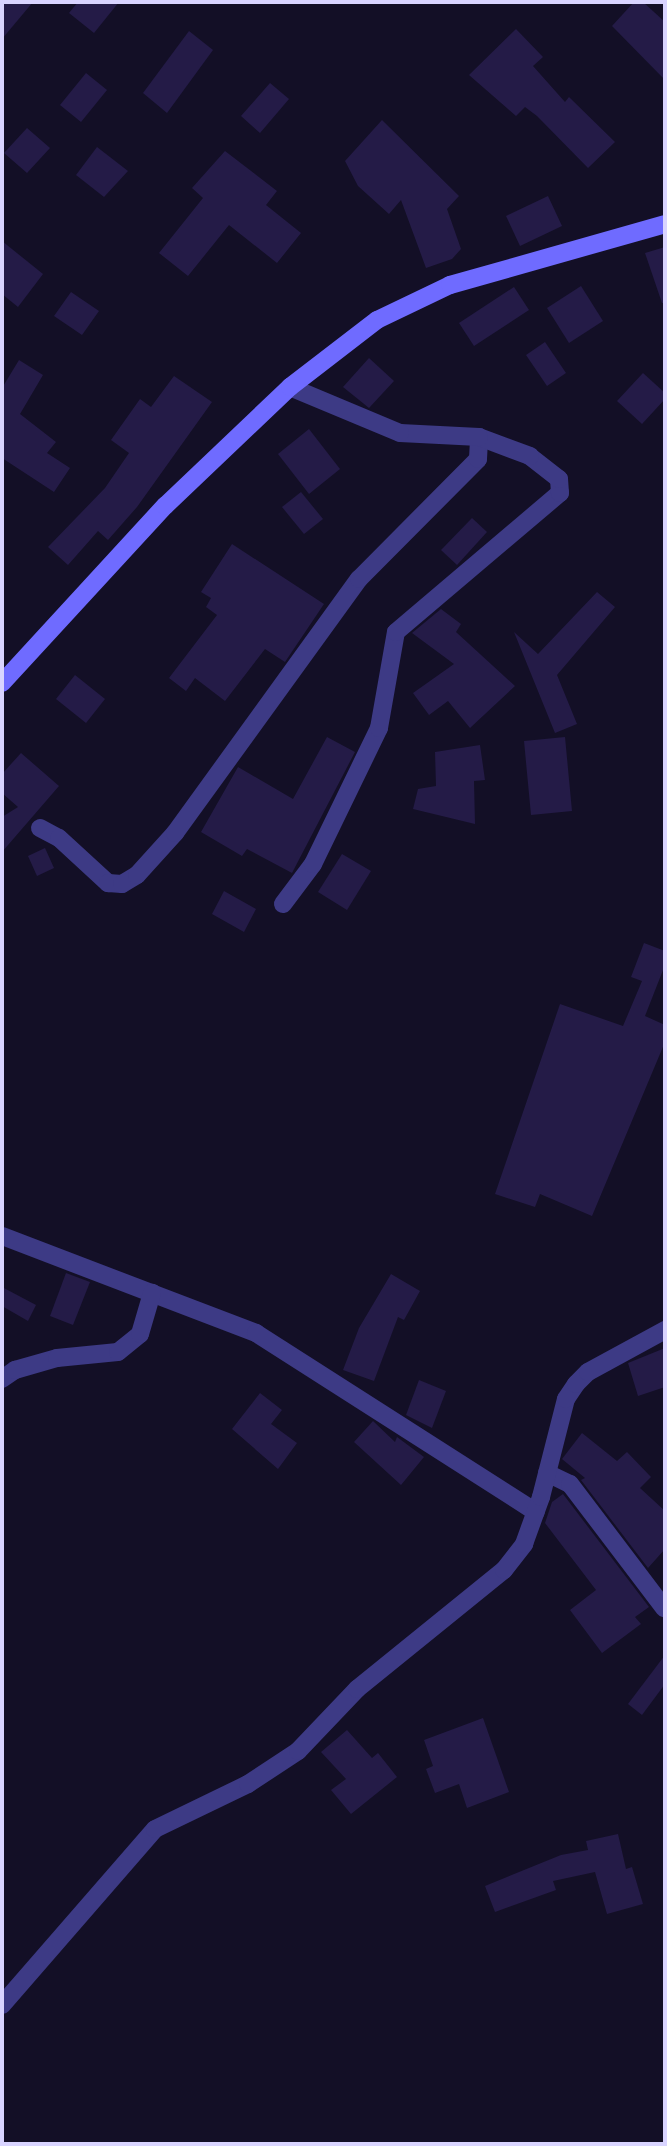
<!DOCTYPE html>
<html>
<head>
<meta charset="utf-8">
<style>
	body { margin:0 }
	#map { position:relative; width:667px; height:2146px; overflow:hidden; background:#130f26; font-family:Inter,sans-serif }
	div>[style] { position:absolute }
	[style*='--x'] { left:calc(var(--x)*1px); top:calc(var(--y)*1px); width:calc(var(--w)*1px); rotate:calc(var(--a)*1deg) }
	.building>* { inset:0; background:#241b47 }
	.minor>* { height:18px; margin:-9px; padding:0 9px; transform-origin:9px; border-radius:9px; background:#3d3a85 }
	.secondary>* { height:18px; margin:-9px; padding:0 9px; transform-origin:9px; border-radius:9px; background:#6f6bff }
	span { translate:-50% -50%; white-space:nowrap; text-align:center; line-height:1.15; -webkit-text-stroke:5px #130f26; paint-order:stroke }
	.frame { position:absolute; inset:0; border:4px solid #d9d4ff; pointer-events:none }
</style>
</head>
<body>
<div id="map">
	<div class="building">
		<i style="clip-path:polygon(2px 2px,33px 2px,2px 39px)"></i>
		<i style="clip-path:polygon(78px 2px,119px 2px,94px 33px,69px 13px)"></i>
		<i style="clip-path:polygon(634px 2px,643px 2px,665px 22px,665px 80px,612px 26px)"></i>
		<i style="clip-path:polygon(516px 29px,543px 57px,533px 66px,565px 102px,569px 97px,615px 142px,588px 168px,537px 116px,525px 107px,516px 116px,469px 75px)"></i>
		<i style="clip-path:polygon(189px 31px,213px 50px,167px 113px,143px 93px)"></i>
		<i style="clip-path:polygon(86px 73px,107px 90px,81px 122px,60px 105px)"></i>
		<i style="clip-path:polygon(270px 83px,289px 99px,260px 133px,241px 116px)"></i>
		<i style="clip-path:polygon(382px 120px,459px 196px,447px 209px,461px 249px,452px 259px,426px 268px,401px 200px,389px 214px,358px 186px,345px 161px)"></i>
		<i style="clip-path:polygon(27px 128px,50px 148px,27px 173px,4px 153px)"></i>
		<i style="clip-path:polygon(97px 147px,128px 171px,104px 197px,76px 175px)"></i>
		<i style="clip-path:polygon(225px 151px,277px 191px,266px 205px,301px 233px,277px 263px,229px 225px,188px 276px,159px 253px,203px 198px,192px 188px)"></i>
		<i style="clip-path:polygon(548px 196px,562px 226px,520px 246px,506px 216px)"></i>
		<i style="clip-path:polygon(2px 241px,43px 274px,18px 307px,2px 294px)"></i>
		<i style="clip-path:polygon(665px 247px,665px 303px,662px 303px,645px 253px)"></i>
		<i style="clip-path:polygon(581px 286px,603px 321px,569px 343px,547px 308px)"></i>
		<i style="clip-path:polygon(514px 287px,529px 310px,474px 346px,459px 323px)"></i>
		<i style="clip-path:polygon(71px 292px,99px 311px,82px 335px,54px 316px)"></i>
		<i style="clip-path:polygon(545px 342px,566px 373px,547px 386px,526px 355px)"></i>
		<i style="clip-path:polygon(369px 358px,394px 381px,369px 408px,343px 387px)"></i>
		<i style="clip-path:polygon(19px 360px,43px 375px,20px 414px,56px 442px,47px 453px,70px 468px,54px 492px,2px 458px,2px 388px)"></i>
		<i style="clip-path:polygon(643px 373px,665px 393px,665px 399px,642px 424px,617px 401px)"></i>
		<i style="clip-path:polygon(174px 376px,212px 402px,137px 507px,108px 540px,98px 531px,68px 565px,48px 547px,105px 488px,129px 453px,111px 440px,140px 399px,151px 407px)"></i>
		<i style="clip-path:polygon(309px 429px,340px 469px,309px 494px,278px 454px)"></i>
		<i style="clip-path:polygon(301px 492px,323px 519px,304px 534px,282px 507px)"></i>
		<i style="clip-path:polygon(472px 518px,487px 532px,457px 565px,441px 550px)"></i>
		<i style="clip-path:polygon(232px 544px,324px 604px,285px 662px,265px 649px,225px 701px,195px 678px,186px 691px,169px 678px,217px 615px,206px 607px,211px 598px,201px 592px)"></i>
		<i style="clip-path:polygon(597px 592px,615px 607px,557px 675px,577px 724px,555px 733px,514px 632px,538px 654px)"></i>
		<i style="clip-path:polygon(441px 609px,461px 624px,456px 632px,515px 686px,470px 728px,448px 701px,429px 715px,413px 693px,454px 664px,412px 633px)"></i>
		<i style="clip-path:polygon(75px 675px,105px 699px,86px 723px,56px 699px)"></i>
		<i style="clip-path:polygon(327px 737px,355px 752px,292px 873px,247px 849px,242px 856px,201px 832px,238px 767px,293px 799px)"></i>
		<i style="clip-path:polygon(565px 737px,572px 811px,531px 815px,524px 741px)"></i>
		<i style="clip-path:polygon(480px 745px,485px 780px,474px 781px,475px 824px,413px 809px,418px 789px,436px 786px,435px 752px)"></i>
		<i style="clip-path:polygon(21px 753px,59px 786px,2px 852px,2px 817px,18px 807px,2px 793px,2px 774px)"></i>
		<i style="clip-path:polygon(45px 848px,54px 868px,37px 876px,28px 856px)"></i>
		<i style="clip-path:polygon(342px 854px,371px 871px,347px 910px,318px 892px)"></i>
		<i style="clip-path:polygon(224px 891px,256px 909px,244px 932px,212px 914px)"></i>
		<i style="clip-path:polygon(644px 943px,665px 951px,665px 965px,645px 1016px,665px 1025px,665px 1042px,592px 1216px,540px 1194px,535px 1207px,495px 1194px,560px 1004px,623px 1026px,642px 981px,631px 977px)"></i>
		<i style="clip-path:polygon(66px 1273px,90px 1282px,73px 1325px,50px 1316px)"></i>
		<i style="clip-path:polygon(391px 1274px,420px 1291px,404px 1320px,398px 1317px,374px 1381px,343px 1370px,359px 1328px)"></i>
		<i style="clip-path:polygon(2px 1287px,36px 1305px,28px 1321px,2px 1306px)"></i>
		<i style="clip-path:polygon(665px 1348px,665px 1387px,638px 1396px,628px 1363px)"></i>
		<i style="clip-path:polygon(419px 1380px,446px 1391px,432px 1428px,406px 1415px)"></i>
		<i style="clip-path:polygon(260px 1393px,282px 1410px,271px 1424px,297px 1443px,278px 1469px,232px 1429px)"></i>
		<i style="clip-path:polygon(373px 1421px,395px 1442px,397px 1437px,424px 1457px,401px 1485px,354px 1442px)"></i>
		<i style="clip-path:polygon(582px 1433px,617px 1461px,627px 1452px,651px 1477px,640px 1488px,665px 1511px,665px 1549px,648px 1568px,581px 1480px,585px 1478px,562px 1459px)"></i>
		<i style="clip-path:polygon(563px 1494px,649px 1607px,635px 1617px,641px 1624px,602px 1653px,570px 1610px,596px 1590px,545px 1523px,552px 1502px)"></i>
		<i style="clip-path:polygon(665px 1655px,665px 1684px,642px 1715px,628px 1704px)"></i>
		<i style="clip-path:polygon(483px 1718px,509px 1792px,467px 1808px,459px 1784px,435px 1793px,426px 1769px,433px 1766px,424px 1740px)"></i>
		<i style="clip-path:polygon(347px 1730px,372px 1758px,378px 1753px,397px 1777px,351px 1814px,331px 1790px,346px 1779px,321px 1752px)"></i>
		<i style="clip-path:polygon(618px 1834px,626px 1869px,632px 1867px,643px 1904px,607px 1914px,595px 1872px,553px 1881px,556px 1890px,495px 1912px,485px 1886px,561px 1855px,588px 1850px,586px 1841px)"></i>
	</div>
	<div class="minor">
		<i style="--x:40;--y:828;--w:21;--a:28"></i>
		<i style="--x:59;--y:838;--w:67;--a:42.6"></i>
		<i style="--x:108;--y:883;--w:14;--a:4"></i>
		<i style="--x:122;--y:884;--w:17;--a:-31"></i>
		<i style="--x:137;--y:875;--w:57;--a:-47.9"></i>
		<i style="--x:175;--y:833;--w:314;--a:-54.1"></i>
		<i style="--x:359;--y:579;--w:169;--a:-45.2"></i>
		<i style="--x:478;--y:459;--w:22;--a:-87"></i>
		<i style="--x:283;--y:904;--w:50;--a:-53.1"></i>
		<i style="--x:313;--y:864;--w:151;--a:-64.1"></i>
		<i style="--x:379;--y:728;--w:97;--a:-80"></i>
		<i style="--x:396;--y:632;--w:215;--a:-40.3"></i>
		<i style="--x:560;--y:493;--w:14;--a:-94"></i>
		<i style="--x:559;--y:479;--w:37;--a:-142"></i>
		<i style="--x:530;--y:456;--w:54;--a:-159.6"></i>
		<i style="--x:479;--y:437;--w:79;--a:-177.1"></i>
		<i style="--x:400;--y:433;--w:119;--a:-157.3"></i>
		<i style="--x:2;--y:1236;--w:272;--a:20.9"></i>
		<i style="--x:256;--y:1333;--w:332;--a:32.6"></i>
		<i style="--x:2;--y:1379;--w:16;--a:-35"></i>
		<i style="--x:15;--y:1370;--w:44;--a:-15.9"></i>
		<i style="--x:57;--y:1358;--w:61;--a:-5.6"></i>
		<i style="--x:118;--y:1352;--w:28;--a:-39"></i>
		<i style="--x:140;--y:1334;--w:43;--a:-73.7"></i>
		<i style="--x:547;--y:1473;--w:25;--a:26"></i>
		<i style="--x:570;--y:1484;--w:156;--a:52.8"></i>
		<i style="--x:2;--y:2005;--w:233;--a:-49"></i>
		<i style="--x:155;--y:1829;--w:103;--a:-25.8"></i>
		<i style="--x:248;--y:1784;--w:60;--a:-33.4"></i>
		<i style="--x:298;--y:1751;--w:86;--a:-46.4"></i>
		<i style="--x:357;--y:1689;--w:189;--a:-39"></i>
		<i style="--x:504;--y:1570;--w:33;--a:-52"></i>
		<i style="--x:524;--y:1544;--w:50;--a:-70.1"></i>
		<i style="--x:541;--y:1497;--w:101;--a:-75.7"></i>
		<i style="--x:566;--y:1399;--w:18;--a:-56"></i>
		<i style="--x:576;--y:1384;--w:17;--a:-45"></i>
		<i style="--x:588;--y:1372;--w:88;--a:-28.6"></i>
	</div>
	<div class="secondary">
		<i style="--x:2;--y:683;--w:241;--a:-47.4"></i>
		<i style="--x:165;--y:506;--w:173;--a:-43.6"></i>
		<i style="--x:290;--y:387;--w:110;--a:-37.6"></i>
		<i style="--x:377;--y:320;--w:81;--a:-25.6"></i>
		<i style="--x:450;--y:285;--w:223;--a:-15.8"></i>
	</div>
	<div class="frame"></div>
</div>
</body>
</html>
